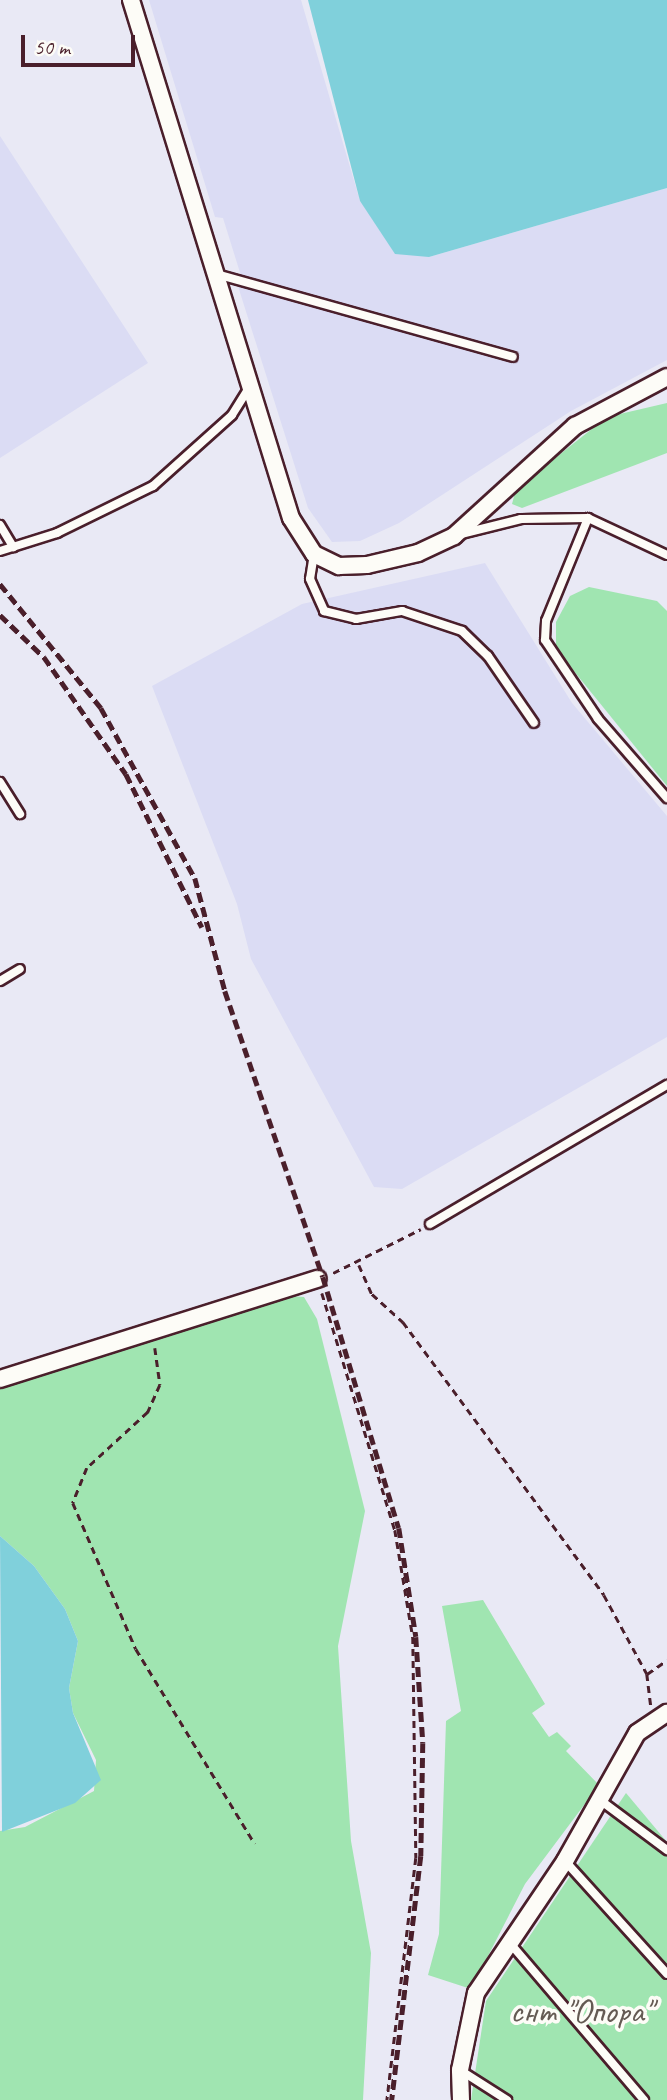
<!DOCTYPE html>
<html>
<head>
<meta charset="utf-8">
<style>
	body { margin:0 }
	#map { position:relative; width:667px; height:2100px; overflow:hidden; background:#e9e9f5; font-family:Caveat,sans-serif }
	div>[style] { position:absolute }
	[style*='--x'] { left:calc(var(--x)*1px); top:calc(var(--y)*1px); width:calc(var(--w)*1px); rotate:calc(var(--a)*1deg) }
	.built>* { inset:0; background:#dbdcf4 }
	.green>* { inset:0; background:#a0e5b1 }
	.water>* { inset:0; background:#80d0db }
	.path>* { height:2.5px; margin-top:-1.25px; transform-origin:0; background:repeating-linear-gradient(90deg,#4a1f2b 0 7px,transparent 0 12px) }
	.roads { filter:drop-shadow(2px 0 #4a1f2b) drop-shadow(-2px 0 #4a1f2b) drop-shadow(0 2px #4a1f2b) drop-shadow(0 -2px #4a1f2b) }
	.lane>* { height:8px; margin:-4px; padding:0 4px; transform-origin:4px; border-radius:4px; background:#fdfcf7 }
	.street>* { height:16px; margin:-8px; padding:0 8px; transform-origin:8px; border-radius:8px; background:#fdfcf7 }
	.rail>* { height:4.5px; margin-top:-2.25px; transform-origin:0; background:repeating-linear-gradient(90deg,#4a1f2b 0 10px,transparent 0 15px) }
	span { translate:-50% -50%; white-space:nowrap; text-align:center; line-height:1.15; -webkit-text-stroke:7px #fdfcf7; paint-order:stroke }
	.park-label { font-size:35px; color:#645a53 }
	.scale { position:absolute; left:21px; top:35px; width:114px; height:32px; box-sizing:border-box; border:4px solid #4a1f2b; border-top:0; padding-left:9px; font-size:21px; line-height:24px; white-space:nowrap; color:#4a1f2b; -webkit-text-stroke:5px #fdfcf7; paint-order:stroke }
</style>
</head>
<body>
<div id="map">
	<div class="built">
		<i style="clip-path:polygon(149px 0,301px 0,360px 201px,429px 257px,667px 188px,667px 360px,571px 411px,399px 523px,360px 541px,332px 542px,308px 508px,237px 283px,242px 279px,223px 218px,215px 217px)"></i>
		<i style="clip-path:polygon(0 136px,148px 363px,0 458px)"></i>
		<i style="clip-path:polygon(485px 563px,572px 703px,667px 816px,667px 1037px,402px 1189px,374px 1187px,251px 959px,237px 904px,152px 686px,302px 604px)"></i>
	</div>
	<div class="green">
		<i style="clip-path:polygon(667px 403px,667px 453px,522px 508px,512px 504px,516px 489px,607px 417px)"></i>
		<i style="clip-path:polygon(589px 587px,657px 601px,667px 611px,667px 786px,556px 649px,556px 622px,570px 596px)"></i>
		<i style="clip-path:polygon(289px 1296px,304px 1297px,317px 1319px,365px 1511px,338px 1646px,351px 1841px,371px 1953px,363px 2100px,0 2100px,0 1831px,25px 1827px,94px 1791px,96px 1760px,73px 1713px,69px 1688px,78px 1641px,65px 1609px,34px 1566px,0 1536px,0 1388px)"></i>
		<i style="clip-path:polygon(483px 1600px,545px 1704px,532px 1713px,549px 1737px,557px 1732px,571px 1746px,566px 1751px,599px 1785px,525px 1884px,471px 1989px,428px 1975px,439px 1934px,446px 1721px,461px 1711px,442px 1606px)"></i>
		<i style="clip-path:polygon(626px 1793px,667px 1842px,667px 2100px,471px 2100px,486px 2001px)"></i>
	</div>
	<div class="water">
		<i style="clip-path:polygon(308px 0,667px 0,667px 188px,429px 257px,395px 254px,360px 201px)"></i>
		<i style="clip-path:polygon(0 1536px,34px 1566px,65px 1609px,78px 1641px,69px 1688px,73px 1713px,101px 1780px,75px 1803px,2px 1832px)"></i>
	</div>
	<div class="path">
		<i style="--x:359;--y:1265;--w:32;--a:66"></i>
		<i style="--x:372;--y:1294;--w:42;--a:42.1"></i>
		<i style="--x:403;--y:1322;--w:339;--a:53.6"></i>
		<i style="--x:604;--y:1595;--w:90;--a:61.4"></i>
		<i style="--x:647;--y:1674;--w:33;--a:83"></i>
		<i style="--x:333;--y:1273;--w:98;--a:-26.6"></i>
		<i style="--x:322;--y:1293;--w:248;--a:72.9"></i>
		<i style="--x:395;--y:1530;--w:109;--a:80.5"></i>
		<i style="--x:413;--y:1637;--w:221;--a:89.2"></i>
		<i style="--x:416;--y:1858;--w:244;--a:96.8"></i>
		<i style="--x:155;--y:1348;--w:37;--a:82"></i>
		<i style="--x:160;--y:1385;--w:30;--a:114"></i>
		<i style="--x:148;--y:1412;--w:83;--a:137.4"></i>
		<i style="--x:87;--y:1468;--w:38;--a:112"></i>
		<i style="--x:73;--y:1503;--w:159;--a:66.7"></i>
		<i style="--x:136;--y:1649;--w:228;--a:58.6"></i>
		<i style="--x:647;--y:1674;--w:24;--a:-35"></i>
	</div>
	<div class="roads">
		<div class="lane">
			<i style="--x:216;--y:274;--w:308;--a:15.6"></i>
			<i style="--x:588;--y:518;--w:111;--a:112.2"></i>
			<i style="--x:546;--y:621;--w:19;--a:93"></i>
			<i style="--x:545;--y:640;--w:95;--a:56.1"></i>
			<i style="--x:598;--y:719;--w:105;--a:48.9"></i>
			<i style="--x:0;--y:525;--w:26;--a:59"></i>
			<i style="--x:461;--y:534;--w:62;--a:-14"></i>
			<i style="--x:521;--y:519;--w:67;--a:-0.9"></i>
			<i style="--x:588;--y:518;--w:87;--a:25.1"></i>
			<i style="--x:0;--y:551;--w:60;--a:-17.5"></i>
			<i style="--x:57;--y:533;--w:107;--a:-26.1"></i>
			<i style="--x:153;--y:486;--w:106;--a:-41.9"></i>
			<i style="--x:232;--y:415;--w:32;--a:-58"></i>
			<i style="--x:314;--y:554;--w:25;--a:99"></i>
			<i style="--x:310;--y:579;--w:35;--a:66"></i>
			<i style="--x:324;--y:611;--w:33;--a:14"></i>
			<i style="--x:356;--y:619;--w:47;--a:-9.9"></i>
			<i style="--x:402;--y:611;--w:63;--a:18.4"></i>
			<i style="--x:462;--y:631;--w:36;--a:44"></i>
			<i style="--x:488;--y:656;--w:81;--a:55.5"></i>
			<i style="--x:0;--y:782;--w:38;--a:58"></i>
			<i style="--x:0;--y:981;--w:23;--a:-31"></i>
			<i style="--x:430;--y:1224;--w:275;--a:-30.4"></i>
			<i style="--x:600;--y:1800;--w:84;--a:36.7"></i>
			<i style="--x:565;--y:1861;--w:152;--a:47.9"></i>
			<i style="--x:509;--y:1942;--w:208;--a:49.5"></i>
			<i style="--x:460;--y:2070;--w:56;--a:32.6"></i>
		</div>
		<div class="street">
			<i style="--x:131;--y:0;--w:542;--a:72.84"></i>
			<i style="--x:291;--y:518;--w:43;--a:57.4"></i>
			<i style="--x:314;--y:554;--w:28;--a:26"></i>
			<i style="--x:339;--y:566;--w:28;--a:-2"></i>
			<i style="--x:367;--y:565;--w:52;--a:-13.2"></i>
			<i style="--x:418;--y:553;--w:40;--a:-25"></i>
			<i style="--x:454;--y:536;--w:164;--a:-42.3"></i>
			<i style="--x:575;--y:426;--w:104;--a:-28"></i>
			<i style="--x:0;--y:1379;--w:333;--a:-17.5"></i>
			<i style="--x:461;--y:2100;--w:30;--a:-92"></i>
			<i style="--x:460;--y:2070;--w:79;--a:-78.3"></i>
			<i style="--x:476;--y:1993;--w:159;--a:-56"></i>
			<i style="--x:565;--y:1861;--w:147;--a:-60.6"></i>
			<i style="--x:637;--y:1733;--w:36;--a:-34"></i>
		</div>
	</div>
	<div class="rail">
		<i style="--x:0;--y:584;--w:160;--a:50.8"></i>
		<i style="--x:101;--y:708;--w:194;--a:61.1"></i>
		<i style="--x:195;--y:878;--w:117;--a:75.1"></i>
		<i style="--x:225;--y:991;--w:302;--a:71.1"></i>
		<i style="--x:323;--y:1277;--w:262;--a:73.2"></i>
		<i style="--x:399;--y:1528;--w:110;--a:81.1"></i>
		<i style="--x:416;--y:1637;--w:106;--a:86.2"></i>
		<i style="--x:423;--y:1743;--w:113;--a:91"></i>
		<i style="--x:421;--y:1856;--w:246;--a:96.8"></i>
		<i style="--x:0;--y:615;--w:61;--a:43.7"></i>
		<i style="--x:44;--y:657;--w:143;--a:55"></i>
		<i style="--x:126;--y:774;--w:171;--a:63.6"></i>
	</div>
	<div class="park-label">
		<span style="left:581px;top:2011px">снт "Опора"</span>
	</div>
	<div class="scale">50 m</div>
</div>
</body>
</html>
